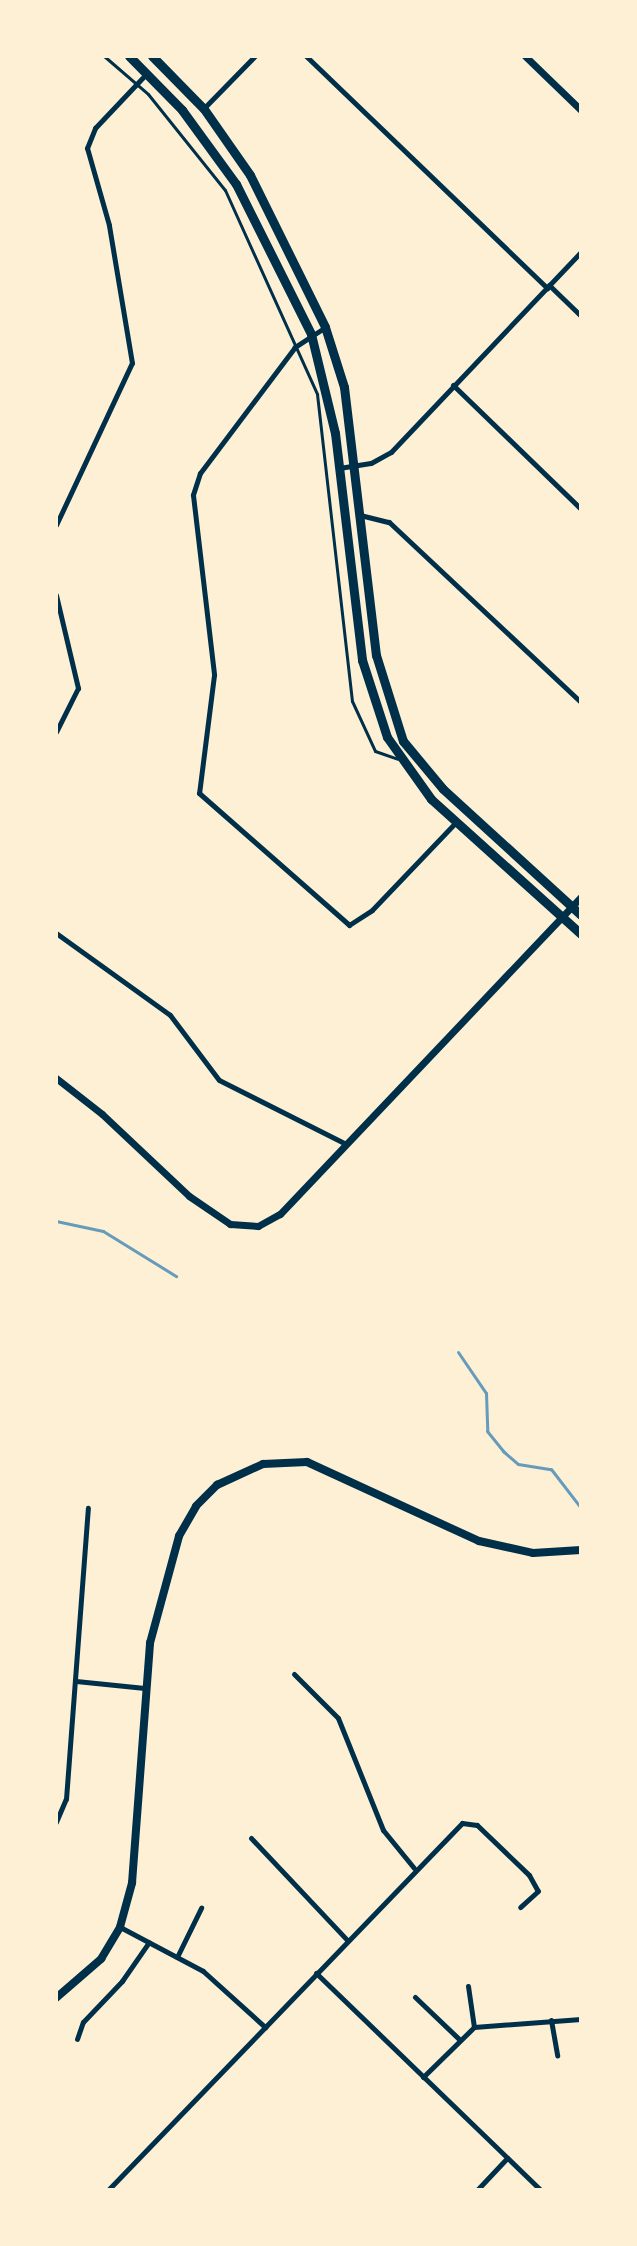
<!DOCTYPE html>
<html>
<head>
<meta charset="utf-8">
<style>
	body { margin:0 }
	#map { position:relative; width:637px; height:2246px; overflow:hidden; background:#fdf0d5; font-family:"Space Grotesk",sans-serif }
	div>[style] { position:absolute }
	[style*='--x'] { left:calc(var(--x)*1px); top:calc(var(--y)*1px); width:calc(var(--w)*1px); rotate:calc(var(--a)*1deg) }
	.stream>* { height:3px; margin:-1.5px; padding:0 1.5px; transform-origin:1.5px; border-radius:1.5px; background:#669bbc }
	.service>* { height:3px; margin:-1.5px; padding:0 1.5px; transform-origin:1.5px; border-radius:1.5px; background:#003049 }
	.minor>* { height:5px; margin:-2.5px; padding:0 2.5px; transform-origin:2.5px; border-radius:2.5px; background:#003049 }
	.tertiary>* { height:7px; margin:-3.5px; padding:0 3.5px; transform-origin:3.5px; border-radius:3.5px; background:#003049 }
	.secondary>* { height:8px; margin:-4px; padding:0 4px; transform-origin:4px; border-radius:4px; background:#003049 }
	.trunk>* { height:9px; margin:-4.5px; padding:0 4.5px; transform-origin:4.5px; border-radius:4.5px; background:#003049 }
	span { translate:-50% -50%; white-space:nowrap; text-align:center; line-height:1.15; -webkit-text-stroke:8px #fdf0d5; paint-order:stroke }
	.frame { position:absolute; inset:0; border:58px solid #fdf0d5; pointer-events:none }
</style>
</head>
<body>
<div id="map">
	<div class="stream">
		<i style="--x:56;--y:1221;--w:48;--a:12"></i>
		<i style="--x:103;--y:1231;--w:86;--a:31.7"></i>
		<i style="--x:458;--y:1352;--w:50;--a:55.7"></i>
		<i style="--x:486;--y:1393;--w:38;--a:88"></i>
		<i style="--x:487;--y:1431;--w:26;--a:51"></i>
		<i style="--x:503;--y:1451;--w:20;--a:41"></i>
		<i style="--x:518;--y:1464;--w:33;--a:9"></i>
		<i style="--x:551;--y:1469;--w:49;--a:52.4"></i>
	</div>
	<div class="service">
		<i style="--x:104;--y:56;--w:58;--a:40.8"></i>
		<i style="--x:148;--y:94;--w:123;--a:51.3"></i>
		<i style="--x:225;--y:190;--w:224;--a:65.7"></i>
		<i style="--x:317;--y:394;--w:309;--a:83.5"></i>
		<i style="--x:352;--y:701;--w:55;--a:65.3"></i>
		<i style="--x:375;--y:751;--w:24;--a:19"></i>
	</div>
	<div class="minor">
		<i style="--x:306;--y:56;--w:335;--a:43.9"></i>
		<i style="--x:204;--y:108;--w:73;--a:-45.6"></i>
		<i style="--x:549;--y:285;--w:45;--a:44.1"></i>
		<i style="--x:324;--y:328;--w:35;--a:147"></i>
		<i style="--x:295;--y:347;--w:158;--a:127"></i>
		<i style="--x:200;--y:473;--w:23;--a:108"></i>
		<i style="--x:193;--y:495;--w:181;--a:83.3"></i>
		<i style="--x:214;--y:675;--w:119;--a:97.2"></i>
		<i style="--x:199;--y:793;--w:200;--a:41.3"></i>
		<i style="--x:349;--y:925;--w:27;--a:-33"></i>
		<i style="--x:372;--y:910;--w:122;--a:-46.3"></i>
		<i style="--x:453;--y:385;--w:178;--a:44.1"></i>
		<i style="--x:339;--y:468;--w:32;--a:-9"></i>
		<i style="--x:371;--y:463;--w:23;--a:-29"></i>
		<i style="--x:391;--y:452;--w:276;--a:-46.5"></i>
		<i style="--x:360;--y:515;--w:30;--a:14"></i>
		<i style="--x:389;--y:522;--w:263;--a:43.2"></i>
		<i style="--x:56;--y:525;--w:179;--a:-64.9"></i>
		<i style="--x:132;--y:363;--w:140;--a:-99.5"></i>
		<i style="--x:109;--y:225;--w:80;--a:-105.9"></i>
		<i style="--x:87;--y:148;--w:22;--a:-68"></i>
		<i style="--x:95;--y:128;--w:74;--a:-46.6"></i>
		<i style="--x:56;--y:595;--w:96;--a:76.7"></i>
		<i style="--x:78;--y:688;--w:49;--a:116.6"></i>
		<i style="--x:56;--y:933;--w:140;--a:35.7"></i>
		<i style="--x:170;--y:1015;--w:81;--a:53"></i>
		<i style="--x:219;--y:1080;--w:140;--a:26.7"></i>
		<i style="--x:294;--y:1674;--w:62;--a:45"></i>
		<i style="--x:338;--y:1718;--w:121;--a:68.1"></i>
		<i style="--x:383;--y:1830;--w:49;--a:50.8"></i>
		<i style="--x:76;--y:1681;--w:69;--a:5.8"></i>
		<i style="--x:56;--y:1822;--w:25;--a:-67"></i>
		<i style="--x:66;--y:1799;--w:292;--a:-85.7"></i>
		<i style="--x:251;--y:1838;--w:140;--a:46.7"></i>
		<i style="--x:120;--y:1927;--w:94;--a:27.9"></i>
		<i style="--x:203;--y:1971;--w:84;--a:42.1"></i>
		<i style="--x:177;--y:1957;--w:55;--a:-63.9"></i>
		<i style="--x:316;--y:1973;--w:313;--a:44"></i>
		<i style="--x:468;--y:1986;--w:41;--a:81.7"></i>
		<i style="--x:415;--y:1997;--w:61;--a:43.7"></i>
		<i style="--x:551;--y:2020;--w:36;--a:80"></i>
		<i style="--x:77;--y:2039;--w:18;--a:-71"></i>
		<i style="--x:83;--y:2022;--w:57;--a:-46.4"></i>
		<i style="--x:122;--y:1981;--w:47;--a:-55.3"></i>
		<i style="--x:423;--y:2077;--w:71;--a:-44.4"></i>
		<i style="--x:474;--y:2027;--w:107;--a:-4.3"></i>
		<i style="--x:108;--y:2190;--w:510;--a:-46.03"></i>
		<i style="--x:462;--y:1823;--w:15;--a:8"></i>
		<i style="--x:477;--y:1825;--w:72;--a:43.9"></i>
		<i style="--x:529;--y:1875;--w:18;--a:61"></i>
		<i style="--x:538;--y:1891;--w:24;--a:138"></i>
		<i style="--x:477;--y:2190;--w:44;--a:-46.8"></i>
	</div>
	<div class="tertiary">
		<i style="--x:525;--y:56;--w:78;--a:44"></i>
		<i style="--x:56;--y:1078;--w:58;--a:38"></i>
		<i style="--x:102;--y:1114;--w:120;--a:43.3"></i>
		<i style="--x:189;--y:1196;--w:50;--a:34.3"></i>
		<i style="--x:230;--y:1224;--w:28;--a:4"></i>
		<i style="--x:258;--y:1226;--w:25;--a:-29"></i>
		<i style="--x:280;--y:1214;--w:437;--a:-46.5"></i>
	</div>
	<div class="secondary">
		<i style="--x:56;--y:1998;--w:60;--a:-40.9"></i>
		<i style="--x:101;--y:1959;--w:37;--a:-59"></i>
		<i style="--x:120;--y:1927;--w:46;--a:-74.7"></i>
		<i style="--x:132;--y:1883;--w:241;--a:-85.7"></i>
		<i style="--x:150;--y:1643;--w:111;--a:-74.8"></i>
		<i style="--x:179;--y:1536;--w:34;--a:-60"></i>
		<i style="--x:196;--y:1506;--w:30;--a:-45"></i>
		<i style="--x:217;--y:1485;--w:51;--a:-24.5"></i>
		<i style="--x:263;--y:1464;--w:44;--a:-2.6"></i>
		<i style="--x:307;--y:1462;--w:189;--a:24.7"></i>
		<i style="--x:479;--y:1541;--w:55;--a:12.5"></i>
		<i style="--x:533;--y:1553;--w:48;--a:-3.6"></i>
	</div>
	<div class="trunk">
		<i style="--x:129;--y:56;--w:76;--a:45.5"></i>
		<i style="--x:182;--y:110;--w:92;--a:53.9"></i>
		<i style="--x:236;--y:184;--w:168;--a:63.4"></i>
		<i style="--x:311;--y:334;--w:102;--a:76.4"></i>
		<i style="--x:335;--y:433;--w:229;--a:83.2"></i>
		<i style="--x:362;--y:660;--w:81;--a:72"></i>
		<i style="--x:387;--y:737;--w:76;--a:54.6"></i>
		<i style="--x:431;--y:799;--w:202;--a:42"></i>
		<i style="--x:152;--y:56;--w:74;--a:45.5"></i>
		<i style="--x:204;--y:109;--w:80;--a:55.1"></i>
		<i style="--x:250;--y:175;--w:169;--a:63.7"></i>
		<i style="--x:325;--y:327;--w:63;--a:72.4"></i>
		<i style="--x:344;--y:387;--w:270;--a:83.2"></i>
		<i style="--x:376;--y:655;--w:90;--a:72.6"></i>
		<i style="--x:403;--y:741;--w:62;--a:50.2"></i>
		<i style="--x:443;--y:789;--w:187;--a:42.4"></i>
	</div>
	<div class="frame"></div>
</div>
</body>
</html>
